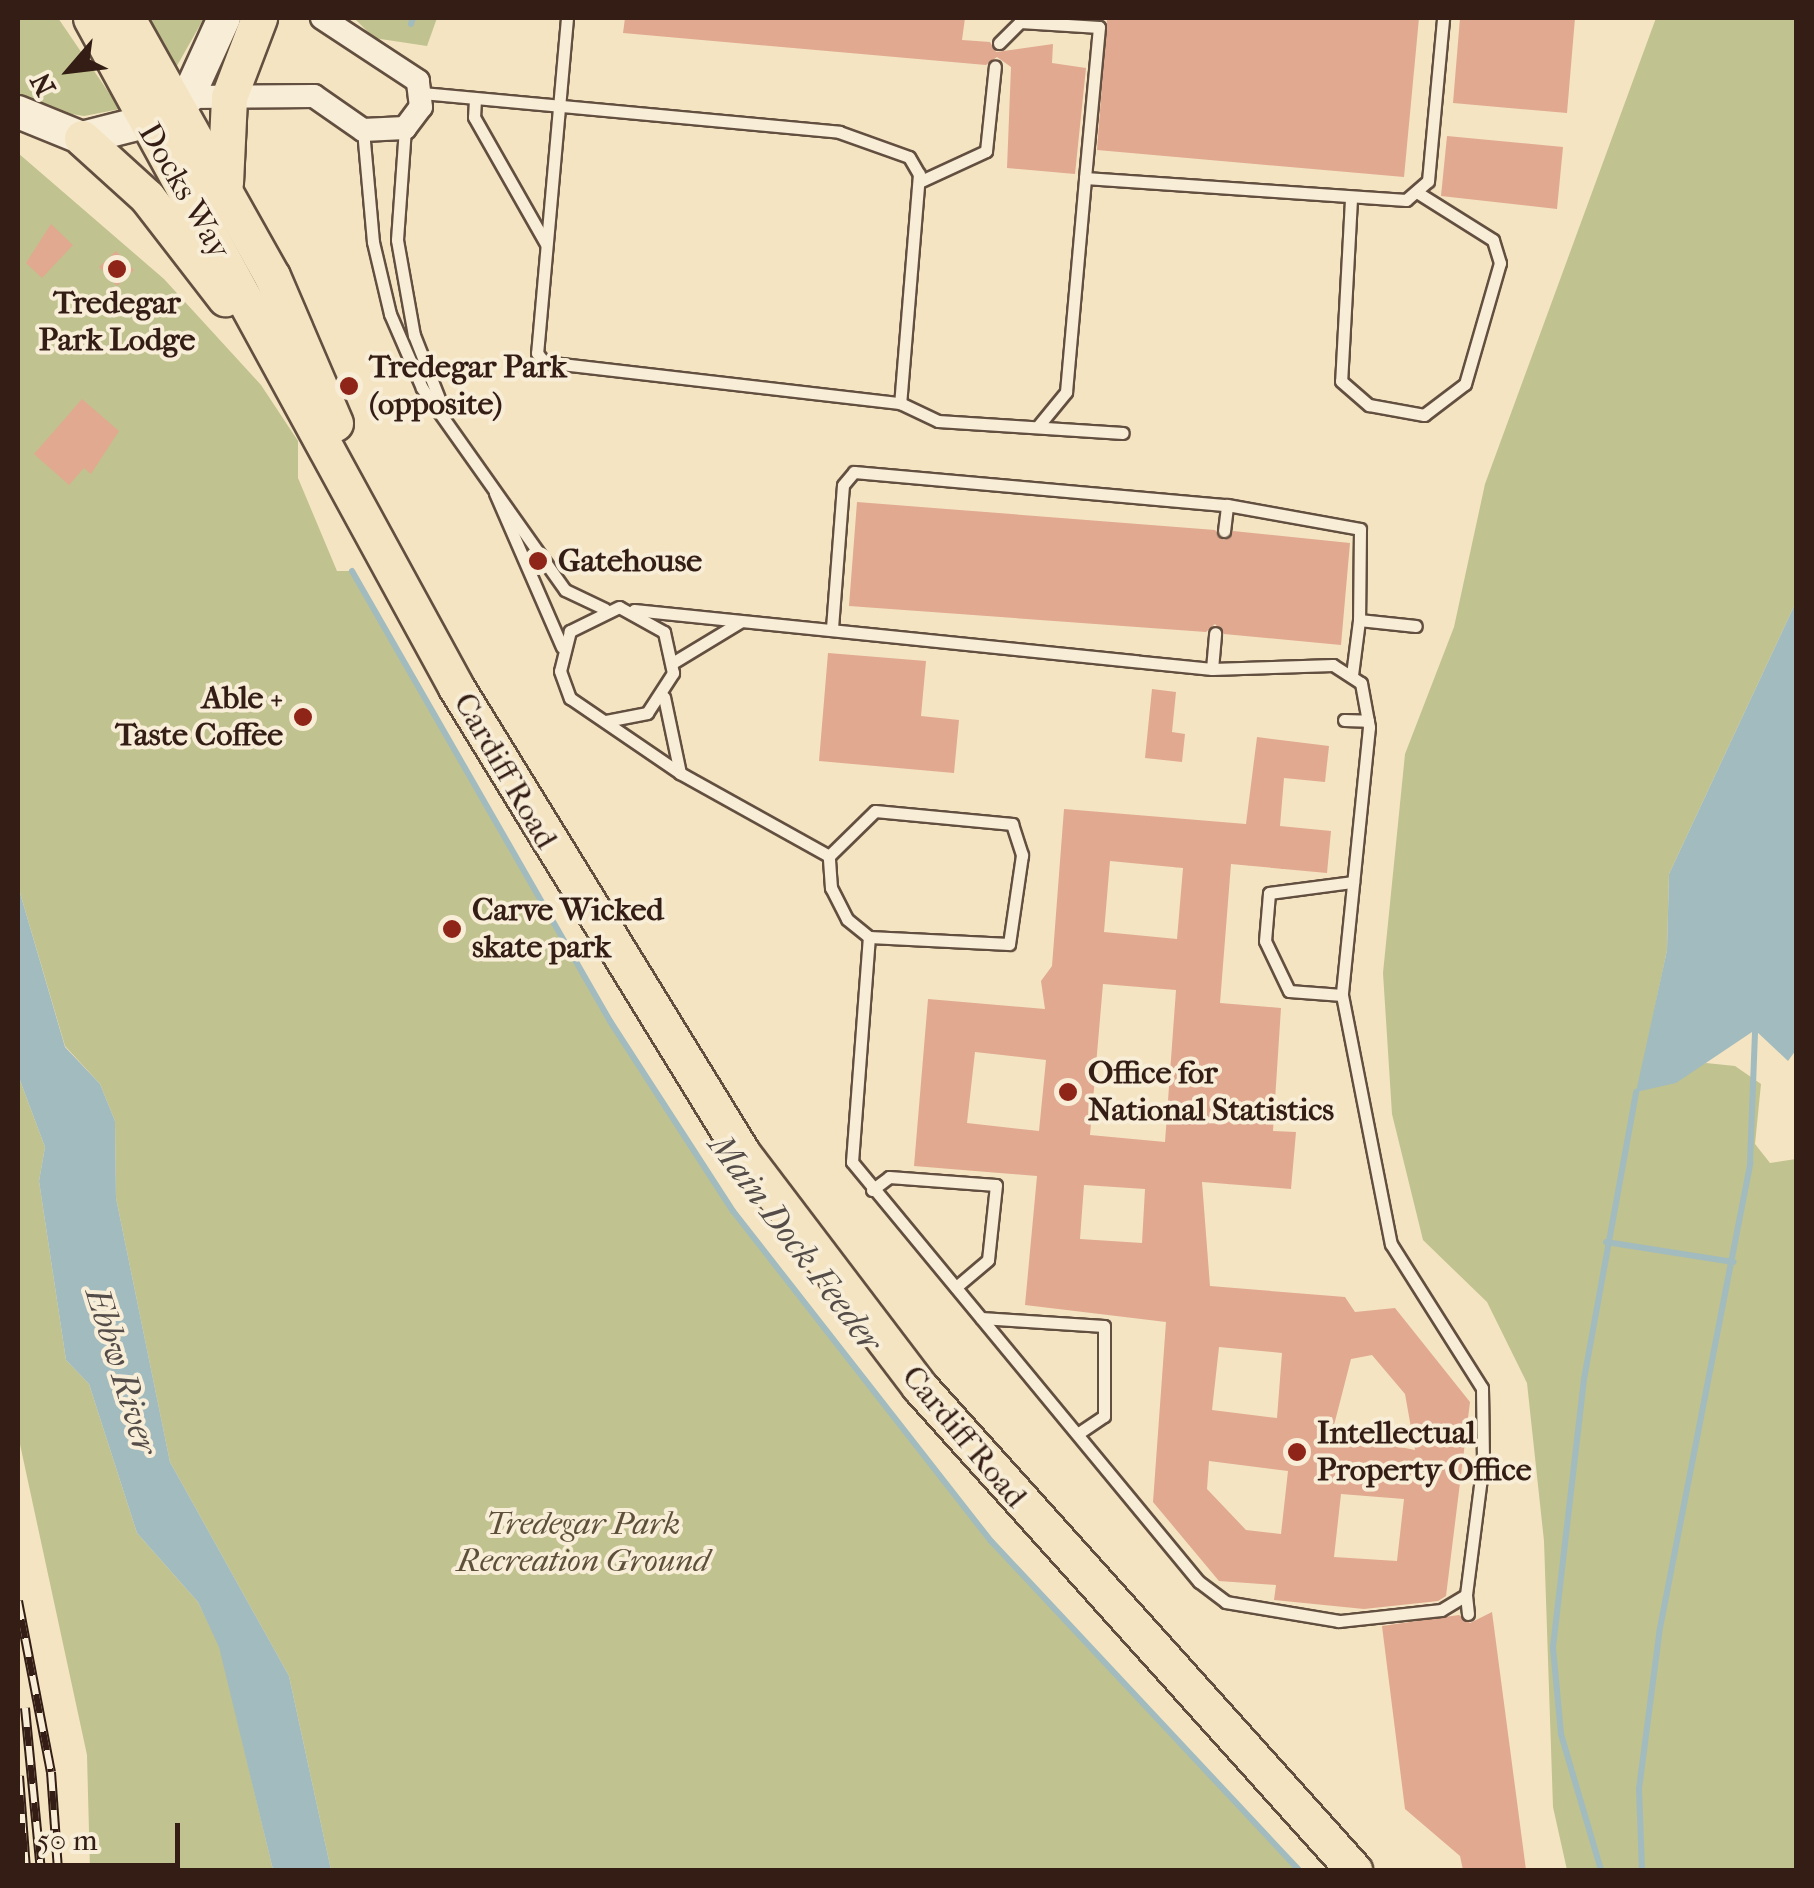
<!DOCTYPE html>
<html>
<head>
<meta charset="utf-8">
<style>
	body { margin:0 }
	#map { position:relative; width:1814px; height:1888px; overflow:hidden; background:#f4e4c2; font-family:"IM FELL French Canon",serif }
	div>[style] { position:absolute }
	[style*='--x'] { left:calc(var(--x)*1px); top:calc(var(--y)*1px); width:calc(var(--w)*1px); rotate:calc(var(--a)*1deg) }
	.green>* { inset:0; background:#c0c28f }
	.water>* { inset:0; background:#a2bbbe }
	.stream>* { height:6px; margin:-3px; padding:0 3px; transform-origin:3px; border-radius:3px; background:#a2bbbe }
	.building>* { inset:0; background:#e1a990 }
	.roads { filter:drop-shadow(2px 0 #634f40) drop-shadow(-2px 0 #634f40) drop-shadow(0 2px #634f40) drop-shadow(0 -2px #634f40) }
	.service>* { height:11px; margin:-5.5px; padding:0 5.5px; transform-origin:5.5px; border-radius:5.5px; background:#f8edd7 }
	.minor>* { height:22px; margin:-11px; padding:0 11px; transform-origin:11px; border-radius:11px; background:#f8edd7 }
	.secondary>* { height:32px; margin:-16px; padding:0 16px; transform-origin:16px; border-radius:16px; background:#f8edd7 }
	.primary>* { height:35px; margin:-17.5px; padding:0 17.5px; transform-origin:17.5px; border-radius:17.5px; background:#f4e4c2 }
	.rail>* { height:10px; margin-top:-5px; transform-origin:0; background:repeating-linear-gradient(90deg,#f8edd7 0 19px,#331d15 0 38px); box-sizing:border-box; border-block:2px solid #331d15 }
	.dots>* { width:28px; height:28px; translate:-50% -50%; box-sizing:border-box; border:5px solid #f8edd7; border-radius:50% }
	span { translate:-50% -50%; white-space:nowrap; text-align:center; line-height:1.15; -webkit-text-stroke:8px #f8edd7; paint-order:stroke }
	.street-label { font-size:32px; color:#331d15 }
	.poi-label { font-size:32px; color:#331d15; font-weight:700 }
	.left { translate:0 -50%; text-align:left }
	.right { translate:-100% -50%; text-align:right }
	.park-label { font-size:32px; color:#5d4f3a; font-style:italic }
	.water-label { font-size:35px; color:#544c48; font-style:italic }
	.frame { position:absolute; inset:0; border:20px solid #331d15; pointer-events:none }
	.north { position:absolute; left:20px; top:20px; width:100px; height:100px; -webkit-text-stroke:8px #f8edd7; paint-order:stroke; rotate:242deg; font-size:28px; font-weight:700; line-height:40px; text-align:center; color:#331d15 }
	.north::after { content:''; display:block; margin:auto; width:35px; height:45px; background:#331d15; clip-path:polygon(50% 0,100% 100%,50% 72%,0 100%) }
	.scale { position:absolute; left:20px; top:1823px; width:160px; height:45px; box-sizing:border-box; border:5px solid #331d15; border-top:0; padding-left:12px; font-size:30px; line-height:35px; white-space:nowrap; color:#331d15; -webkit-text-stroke:8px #f8edd7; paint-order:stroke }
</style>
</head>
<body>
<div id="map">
	<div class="green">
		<i style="clip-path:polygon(18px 18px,58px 18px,120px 109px,84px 116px,40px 109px,18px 93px)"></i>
		<i style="clip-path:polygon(148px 18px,204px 18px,174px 71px,148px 22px)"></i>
		<i style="clip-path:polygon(354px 18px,437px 18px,427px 46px,374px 38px)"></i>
		<i style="clip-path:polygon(1656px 18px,1796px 18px,1796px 602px,1669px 874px,1667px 950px,1637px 1092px,1706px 1063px,1735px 1066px,1761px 1084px,1755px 1144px,1770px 1163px,1796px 1159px,1796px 1870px,1567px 1870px,1553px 1807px,1544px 1541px,1527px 1383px,1487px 1302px,1423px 1240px,1392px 1114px,1383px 973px,1405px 754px,1454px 627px,1485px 484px)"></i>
		<i style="clip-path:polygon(18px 153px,164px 279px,261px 385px,298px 441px,298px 478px,337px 571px,352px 571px,610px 1021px,733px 1211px,992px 1542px,1299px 1870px,331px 1870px,289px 1676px,170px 1462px,116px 1198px,115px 1121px,100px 1084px,65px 1046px,18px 886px)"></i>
		<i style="clip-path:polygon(18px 1075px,45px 1147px,39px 1181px,66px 1360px,89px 1384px,137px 1533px,198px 1602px,220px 1647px,273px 1870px,90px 1870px,87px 1755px,18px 1435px)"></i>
	</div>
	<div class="water">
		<i style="clip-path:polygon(1796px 602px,1796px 1050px,1788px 1061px,1755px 1030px,1676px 1083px,1636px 1092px,1667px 950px,1669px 874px)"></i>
		<i style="clip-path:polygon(18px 886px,65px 1047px,100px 1084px,115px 1121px,116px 1198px,170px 1462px,289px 1676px,331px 1870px,273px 1870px,219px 1647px,198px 1602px,137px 1533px,89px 1384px,66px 1360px,39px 1181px,45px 1147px,18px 1075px)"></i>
	</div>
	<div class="stream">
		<i style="--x:411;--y:24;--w:6;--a:-72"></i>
		<i style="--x:352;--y:571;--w:519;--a:60.17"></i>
		<i style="--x:610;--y:1021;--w:226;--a:57.1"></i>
		<i style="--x:733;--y:1211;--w:420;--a:52"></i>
		<i style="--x:992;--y:1542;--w:449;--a:46.9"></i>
		<i style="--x:1606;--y:1242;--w:129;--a:8.9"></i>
		<i style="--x:1601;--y:1870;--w:142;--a:-106.4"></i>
		<i style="--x:1561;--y:1734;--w:87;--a:-95.3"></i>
		<i style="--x:1553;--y:1647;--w:270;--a:-83.4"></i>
		<i style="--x:1584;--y:1379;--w:292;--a:-79.7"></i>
		<i style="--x:1642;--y:1870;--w:81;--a:-92.1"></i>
		<i style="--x:1639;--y:1789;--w:162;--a:-82.6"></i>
		<i style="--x:1660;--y:1628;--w:474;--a:-79"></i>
		<i style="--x:1750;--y:1163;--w:133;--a:-87.8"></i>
	</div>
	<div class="building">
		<i style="clip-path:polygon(625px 18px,965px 18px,962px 40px,990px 42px,996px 52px,1053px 44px,1052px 63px,1086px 68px,1075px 174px,1007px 168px,1011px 67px,997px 57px,986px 65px,623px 33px)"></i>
		<i style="clip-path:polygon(1107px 18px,1419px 18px,1404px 177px,1097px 150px)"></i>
		<i style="clip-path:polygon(1460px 18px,1575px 18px,1567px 113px,1453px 103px)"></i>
		<i style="clip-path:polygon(1447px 136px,1563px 147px,1557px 209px,1441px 196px)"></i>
		<i style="clip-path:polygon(51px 224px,73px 245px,42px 278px,26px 263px)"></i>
		<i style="clip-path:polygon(116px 251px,134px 270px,117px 286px,99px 267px)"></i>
		<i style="clip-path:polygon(82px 399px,119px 431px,91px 474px,84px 468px,69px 485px,34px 454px)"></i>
		<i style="clip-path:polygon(857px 502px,1215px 530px,1224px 540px,1233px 531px,1350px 543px,1341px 645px,1224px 634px,1215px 624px,1206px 632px,849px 606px)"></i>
		<i style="clip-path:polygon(828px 653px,926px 661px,921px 716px,959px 720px,954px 773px,819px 761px)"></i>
		<i style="clip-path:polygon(1152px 689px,1176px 692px,1172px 732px,1185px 734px,1182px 762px,1145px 758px)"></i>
		<i style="clip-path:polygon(evenodd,1257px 737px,1329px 746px,1325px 782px,1284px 778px,1280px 826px,1331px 831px,1327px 873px,1231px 864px,1220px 1003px,1281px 1008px,1273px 1131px,1296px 1132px,1291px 1189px,1202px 1182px,1210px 1286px,1345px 1297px,1355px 1312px,1395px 1308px,1470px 1402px,1446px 1596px,1438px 1601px,1364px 1609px,1274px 1600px,1276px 1585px,1219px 1581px,1153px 1502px,1166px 1322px,1025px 1305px,1037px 1176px,914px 1166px,928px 999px,1045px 1009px,1041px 981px,1052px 966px,1064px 809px,1246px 824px,1257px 737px,1110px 861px,1183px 868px,1177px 939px,1104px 932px,1110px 861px,1257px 737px,1103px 984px,1176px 990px,1165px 1142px,1090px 1135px,1103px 984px,1257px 737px,975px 1052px,1046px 1060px,1039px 1131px,967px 1123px,975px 1052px,1257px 737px,1084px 1185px,1145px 1189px,1142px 1243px,1080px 1239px,1084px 1185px,1257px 737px,1219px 1347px,1282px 1353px,1277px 1418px,1212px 1410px,1219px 1347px,1257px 737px,1372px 1355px,1405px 1394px,1415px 1450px,1332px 1433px,1351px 1359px,1372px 1355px,1257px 737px,1209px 1461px,1288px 1471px,1281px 1534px,1246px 1530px,1207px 1489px,1209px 1461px,1257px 737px,1341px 1494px,1404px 1499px,1397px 1561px,1334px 1557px,1341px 1494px)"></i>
		<i style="clip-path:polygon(1492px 1612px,1526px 1870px,1463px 1870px,1460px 1856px,1405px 1809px,1382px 1626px,1459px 1615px,1470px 1623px)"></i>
	</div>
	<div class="roads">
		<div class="service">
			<i style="--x:567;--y:18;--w:336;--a:95.1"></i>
			<i style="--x:537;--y:353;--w:11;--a:52"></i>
			<i style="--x:544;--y:362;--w:358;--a:6.6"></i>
			<i style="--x:900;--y:403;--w:42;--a:25.3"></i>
			<i style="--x:938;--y:421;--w:185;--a:3.7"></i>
			<i style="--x:999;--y:43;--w:30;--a:-45"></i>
			<i style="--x:1020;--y:22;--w:79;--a:3.6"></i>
			<i style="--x:1099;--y:27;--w:152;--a:95.3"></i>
			<i style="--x:422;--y:93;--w:419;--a:5.3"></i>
			<i style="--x:839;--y:132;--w:74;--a:19.7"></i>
			<i style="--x:909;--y:157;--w:20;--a:60"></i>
			<i style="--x:919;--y:174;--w:230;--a:94.7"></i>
			<i style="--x:475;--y:99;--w:18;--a:93"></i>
			<i style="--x:474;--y:117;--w:146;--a:60.4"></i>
			<i style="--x:405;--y:128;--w:112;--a:94.1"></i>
			<i style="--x:397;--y:240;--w:97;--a:79.9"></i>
			<i style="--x:414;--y:335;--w:76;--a:68.5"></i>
			<i style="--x:363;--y:130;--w:112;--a:84.9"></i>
			<i style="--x:373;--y:242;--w:74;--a:76.7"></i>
			<i style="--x:390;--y:314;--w:81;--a:66.6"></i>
			<i style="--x:422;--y:388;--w:247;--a:54.7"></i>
			<i style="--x:565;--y:590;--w:44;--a:25.4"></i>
			<i style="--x:919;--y:182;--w:74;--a:-24.8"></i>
			<i style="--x:986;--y:151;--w:85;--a:-84"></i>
			<i style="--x:1351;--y:199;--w:182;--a:93.1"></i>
			<i style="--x:1341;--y:381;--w:37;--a:41"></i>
			<i style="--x:1369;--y:405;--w:56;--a:10.3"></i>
			<i style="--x:1424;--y:415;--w:51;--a:-37.1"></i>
			<i style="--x:1465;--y:384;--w:126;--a:-73.9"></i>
			<i style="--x:1500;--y:263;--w:24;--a:-107"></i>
			<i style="--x:1493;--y:240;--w:89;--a:-147.9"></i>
			<i style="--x:1039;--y:425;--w:43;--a:-50.7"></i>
			<i style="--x:1066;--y:392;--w:215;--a:-84.9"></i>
			<i style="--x:1085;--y:178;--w:322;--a:3.9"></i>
			<i style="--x:1406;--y:200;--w:29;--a:-41"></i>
			<i style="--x:1428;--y:181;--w:164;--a:-84.7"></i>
			<i style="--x:495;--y:493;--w:168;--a:66.5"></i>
			<i style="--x:1224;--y:531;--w:26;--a:-83"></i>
			<i style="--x:634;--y:610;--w:581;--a:5.83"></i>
			<i style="--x:1212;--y:669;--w:121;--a:-1.9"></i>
			<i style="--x:1333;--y:665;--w:33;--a:33"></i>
			<i style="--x:1361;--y:683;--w:45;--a:79.7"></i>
			<i style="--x:1369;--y:727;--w:269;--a:95.8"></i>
			<i style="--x:1342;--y:995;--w:254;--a:78.9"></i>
			<i style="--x:1391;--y:1244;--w:170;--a:57.7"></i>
			<i style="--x:1482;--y:1388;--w:74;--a:89.2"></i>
			<i style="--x:1483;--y:1462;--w:134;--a:97.3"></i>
			<i style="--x:1466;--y:1595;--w:29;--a:149"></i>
			<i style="--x:1441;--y:1610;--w:103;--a:173.8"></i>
			<i style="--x:1339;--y:1621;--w:115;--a:-170.5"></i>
			<i style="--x:1226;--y:1602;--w:34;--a:-143"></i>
			<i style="--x:1199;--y:1582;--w:545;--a:-129.56"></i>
			<i style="--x:852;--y:1162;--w:226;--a:-85.7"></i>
			<i style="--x:832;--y:628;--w:143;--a:-85.6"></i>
			<i style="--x:843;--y:485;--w:17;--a:-50"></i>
			<i style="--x:854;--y:472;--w:374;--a:5.1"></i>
			<i style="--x:1227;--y:505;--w:135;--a:10.2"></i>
			<i style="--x:1360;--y:529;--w:91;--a:90.6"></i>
			<i style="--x:1359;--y:620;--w:57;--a:6"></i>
			<i style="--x:674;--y:662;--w:77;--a:-31.2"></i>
			<i style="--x:1212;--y:669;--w:36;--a:-85"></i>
			<i style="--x:1352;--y:675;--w:55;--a:-82.7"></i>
			<i style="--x:664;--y:697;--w:78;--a:78.1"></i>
			<i style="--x:1344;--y:720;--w:24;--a:2"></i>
			<i style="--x:606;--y:721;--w:42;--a:-11"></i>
			<i style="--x:647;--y:713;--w:48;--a:-57"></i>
			<i style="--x:673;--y:673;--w:42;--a:-102.4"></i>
			<i style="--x:664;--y:632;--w:51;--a:-150.9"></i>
			<i style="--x:619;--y:607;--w:55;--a:153.9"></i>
			<i style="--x:570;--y:631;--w:41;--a:104"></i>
			<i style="--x:560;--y:671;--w:29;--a:70"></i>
			<i style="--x:570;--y:698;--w:133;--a:34.3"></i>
			<i style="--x:680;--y:773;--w:171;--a:29.1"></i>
			<i style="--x:875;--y:811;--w:138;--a:5.4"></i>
			<i style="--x:1012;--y:824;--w:33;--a:72"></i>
			<i style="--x:1022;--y:855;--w:90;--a:98.3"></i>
			<i style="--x:1009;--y:944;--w:140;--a:-177.1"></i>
			<i style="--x:869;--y:937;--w:28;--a:-141"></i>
			<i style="--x:847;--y:919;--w:35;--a:-117"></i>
			<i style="--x:831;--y:888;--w:32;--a:-94"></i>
			<i style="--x:829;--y:856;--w:64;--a:-44.4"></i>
			<i style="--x:1342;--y:995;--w:53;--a:-175.7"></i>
			<i style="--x:1289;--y:991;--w:55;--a:-115.6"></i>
			<i style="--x:1265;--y:941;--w:48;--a:-85.2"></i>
			<i style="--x:1269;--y:893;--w:85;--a:-7.5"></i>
			<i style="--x:872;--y:1190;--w:21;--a:-37"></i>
			<i style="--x:889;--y:1177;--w:107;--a:4.3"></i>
			<i style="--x:996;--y:1185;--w:75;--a:96.1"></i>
			<i style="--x:988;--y:1260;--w:42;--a:139.8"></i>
			<i style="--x:981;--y:1318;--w:123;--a:3.7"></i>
			<i style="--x:1104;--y:1326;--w:90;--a:90"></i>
			<i style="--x:1104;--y:1416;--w:32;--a:146"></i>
			<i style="--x:1466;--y:1595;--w:19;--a:84"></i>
		</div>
		<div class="minor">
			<i style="--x:188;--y:97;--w:126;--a:-0.5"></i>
			<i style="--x:314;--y:96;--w:60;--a:34.8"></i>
			<i style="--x:363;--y:130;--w:42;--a:-2.7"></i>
			<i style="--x:405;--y:128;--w:26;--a:-53"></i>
			<i style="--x:421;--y:107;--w:26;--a:-97"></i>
			<i style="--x:418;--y:81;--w:115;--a:-146.7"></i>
		</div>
		<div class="secondary">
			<i style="--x:18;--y:112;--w:69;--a:22.1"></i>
			<i style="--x:82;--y:138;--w:65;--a:-14.3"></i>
			<i style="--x:145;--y:122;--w:50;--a:-30.2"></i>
			<i style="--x:188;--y:97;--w:87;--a:-65.5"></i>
		</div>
		<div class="primary">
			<i style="--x:91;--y:18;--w:762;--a:61.38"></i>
			<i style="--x:456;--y:687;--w:548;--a:58.43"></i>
			<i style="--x:743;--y:1154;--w:291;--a:52.8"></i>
			<i style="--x:919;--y:1386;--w:651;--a:48.05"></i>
			<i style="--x:127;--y:18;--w:296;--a:60.7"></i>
			<i style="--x:272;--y:276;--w:160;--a:66.8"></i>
			<i style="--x:82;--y:138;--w:88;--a:42.2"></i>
			<i style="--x:147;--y:197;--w:128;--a:52.3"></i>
			<i style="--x:225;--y:183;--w:86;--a:-87.3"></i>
			<i style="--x:229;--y:97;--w:85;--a:-69.2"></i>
		</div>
	</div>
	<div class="rail">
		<i style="--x:18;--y:1601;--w:174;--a:79.1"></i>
		<i style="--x:51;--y:1772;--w:98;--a:85.9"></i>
		<i style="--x:25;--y:1708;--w:163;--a:84.4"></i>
		<i style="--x:19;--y:1776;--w:94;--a:85.7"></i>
	</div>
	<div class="dots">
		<i style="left:117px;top:269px;background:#8f2418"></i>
		<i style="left:349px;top:386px;background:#8f2418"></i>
		<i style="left:538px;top:561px;background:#8f2418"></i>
		<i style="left:303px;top:717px;background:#8f2418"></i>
		<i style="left:452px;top:929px;background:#8f2418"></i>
		<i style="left:1068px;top:1092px;background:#8f2418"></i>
		<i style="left:1297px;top:1452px;background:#8f2418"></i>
	</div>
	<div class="street-label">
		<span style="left:184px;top:191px;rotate:60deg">Docks Way</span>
		<span style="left:505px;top:771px;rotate:60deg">Cardiff Road</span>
		<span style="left:964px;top:1437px;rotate:50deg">Cardiff Road</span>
	</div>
	<div class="poi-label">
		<span style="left:117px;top:322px">Tredegar<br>Park Lodge</span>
		<span class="left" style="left:369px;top:386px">Tredegar Park<br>(opposite)</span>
		<span class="left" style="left:558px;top:561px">Gatehouse</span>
		<span class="right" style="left:283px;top:717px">Able +<br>Taste Coffee</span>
		<span class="left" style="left:472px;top:929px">Carve Wicked<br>skate park</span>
		<span class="left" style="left:1088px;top:1092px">Office for<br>National Statistics</span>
		<span class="left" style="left:1317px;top:1452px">Intellectual<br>Property Office</span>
	</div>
	<div class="park-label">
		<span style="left:583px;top:1543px">Tredegar Park<br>Recreation Ground</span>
	</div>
	<div class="water-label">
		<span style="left:795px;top:1243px;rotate:53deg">Main Dock Feeder</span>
		<span style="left:121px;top:1371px;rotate:73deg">Ebbw River</span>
	</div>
	<div class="frame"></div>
	<div class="north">N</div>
	<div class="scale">50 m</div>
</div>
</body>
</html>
